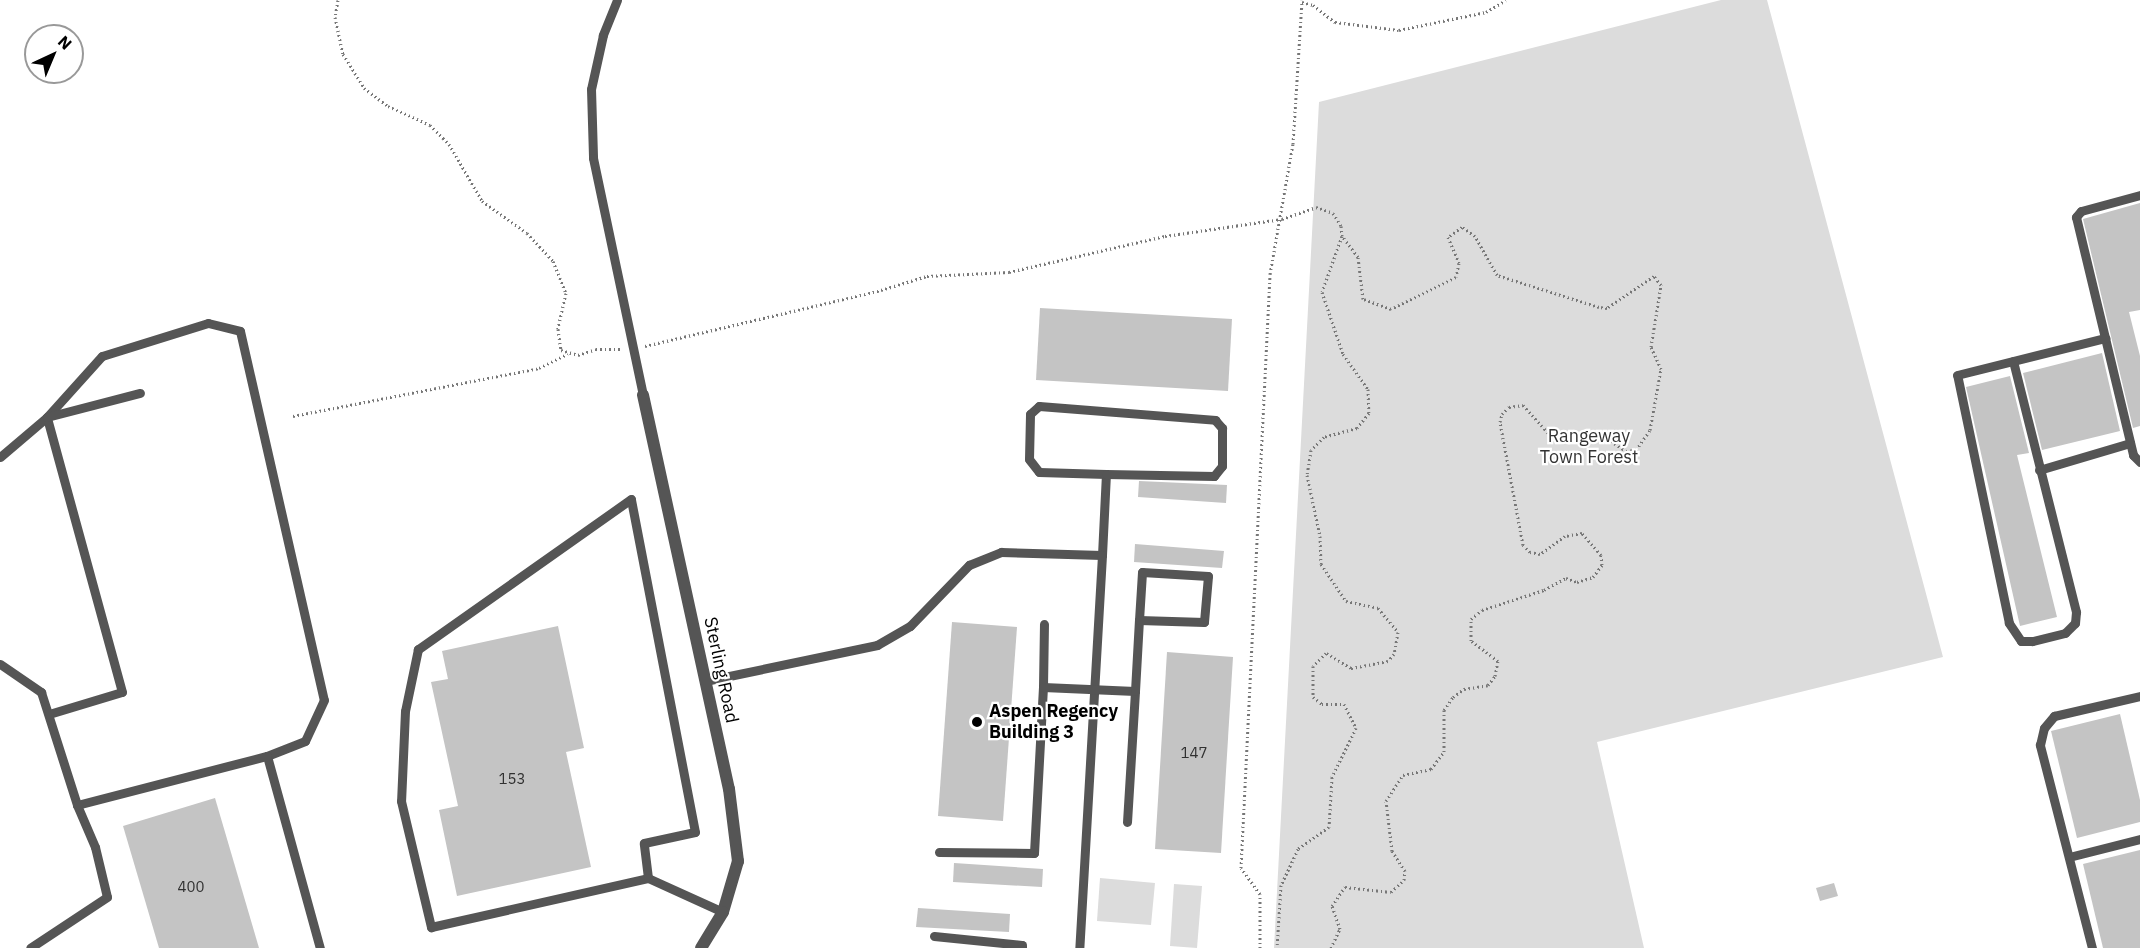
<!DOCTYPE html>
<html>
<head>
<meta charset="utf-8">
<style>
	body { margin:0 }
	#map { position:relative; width:2140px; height:948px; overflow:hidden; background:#fff; font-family:"IBM Plex Sans",sans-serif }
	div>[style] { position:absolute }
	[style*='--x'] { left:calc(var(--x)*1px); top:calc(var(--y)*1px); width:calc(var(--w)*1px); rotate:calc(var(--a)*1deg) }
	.green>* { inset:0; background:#dcdcdc }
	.building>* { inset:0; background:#c4c4c4 }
	.path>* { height:3px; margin-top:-1.5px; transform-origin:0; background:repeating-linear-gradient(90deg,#777 0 1.5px,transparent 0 4.5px) }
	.lane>* { height:9px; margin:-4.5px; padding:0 4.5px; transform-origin:4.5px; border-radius:4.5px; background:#555 }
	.street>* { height:12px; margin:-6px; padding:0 6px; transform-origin:6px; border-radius:6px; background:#555 }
	.dots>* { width:16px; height:16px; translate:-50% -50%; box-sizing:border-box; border:3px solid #fff; border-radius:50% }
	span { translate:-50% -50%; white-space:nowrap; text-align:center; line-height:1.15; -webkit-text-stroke:4.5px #fff; paint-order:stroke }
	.number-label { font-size:15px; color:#313131 }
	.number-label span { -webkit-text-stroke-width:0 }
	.park-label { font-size:18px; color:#333 }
	.street-label { font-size:18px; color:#000 }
	.poi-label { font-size:18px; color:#000; font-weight:700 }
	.left { translate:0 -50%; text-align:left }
	.north { position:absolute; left:24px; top:24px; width:60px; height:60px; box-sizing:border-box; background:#fff; border:2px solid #999; border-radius:50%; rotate:44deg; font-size:16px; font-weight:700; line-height:24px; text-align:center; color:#000 }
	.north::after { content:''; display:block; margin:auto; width:21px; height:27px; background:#000; clip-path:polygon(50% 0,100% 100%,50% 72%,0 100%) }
</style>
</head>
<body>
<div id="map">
	<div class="green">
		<i style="clip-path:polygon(1721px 0,1767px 0,1943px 657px,1597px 742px,1644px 948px,1274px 948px,1319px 102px)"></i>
		<i style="clip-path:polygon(1100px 878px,1155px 883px,1151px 925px,1097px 921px)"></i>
		<i style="clip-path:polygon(1174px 884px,1202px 886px,1197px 948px,1170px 946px)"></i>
	</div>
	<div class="building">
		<i style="clip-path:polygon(2140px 203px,2140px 310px,2129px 312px,2140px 356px,2140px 426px,2133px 428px,2083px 219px)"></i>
		<i style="clip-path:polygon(1040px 308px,1232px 319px,1228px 391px,1036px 380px)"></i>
		<i style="clip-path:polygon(2102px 353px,2120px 431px,2042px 450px,2023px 373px)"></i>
		<i style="clip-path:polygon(2010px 376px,2029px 453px,2017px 455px,2057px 617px,2020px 626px,1966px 387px)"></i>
		<i style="clip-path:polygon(1139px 481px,1227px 485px,1226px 503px,1138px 497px)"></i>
		<i style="clip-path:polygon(1135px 544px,1224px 551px,1222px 568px,1134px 562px)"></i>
		<i style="clip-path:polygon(952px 622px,1017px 627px,1003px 821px,938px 816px)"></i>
		<i style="clip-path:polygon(558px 626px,584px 748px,566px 752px,591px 867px,457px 896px,439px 810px,458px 806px,431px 682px,448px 679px,442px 651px)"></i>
		<i style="clip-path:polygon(1167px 652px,1233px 657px,1221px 853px,1155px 849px)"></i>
		<i style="clip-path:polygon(2120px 714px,2140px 800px,2140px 822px,2077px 838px,2051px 731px)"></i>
		<i style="clip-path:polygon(215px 798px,259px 948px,159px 948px,123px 826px)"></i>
		<i style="clip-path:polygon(2140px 850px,2140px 948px,2103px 948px,2083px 864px)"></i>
		<i style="clip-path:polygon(954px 863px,1043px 869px,1042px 887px,953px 882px)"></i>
		<i style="clip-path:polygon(1834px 883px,1838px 896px,1820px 901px,1816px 888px)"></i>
		<i style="clip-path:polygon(918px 908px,1010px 914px,1009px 932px,916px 927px)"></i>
	</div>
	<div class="path">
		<i style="--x:338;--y:0;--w:17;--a:100"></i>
		<i style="--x:335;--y:17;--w:38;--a:78"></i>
		<i style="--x:343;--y:54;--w:40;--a:58"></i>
		<i style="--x:364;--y:88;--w:30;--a:37"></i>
		<i style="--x:388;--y:106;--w:46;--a:24.3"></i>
		<i style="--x:430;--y:125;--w:27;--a:45"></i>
		<i style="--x:449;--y:144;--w:66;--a:59.9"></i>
		<i style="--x:482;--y:201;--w:55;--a:35.4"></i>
		<i style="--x:527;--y:233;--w:38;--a:47"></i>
		<i style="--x:553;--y:261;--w:35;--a:68"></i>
		<i style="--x:566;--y:293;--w:37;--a:103"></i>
		<i style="--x:558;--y:329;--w:21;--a:82"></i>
		<i style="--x:561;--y:350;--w:18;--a:16"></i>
		<i style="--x:578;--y:355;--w:19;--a:-18"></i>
		<i style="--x:596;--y:349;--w:24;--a:0"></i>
		<i style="--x:1302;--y:2;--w:11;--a:15"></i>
		<i style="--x:1313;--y:5;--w:28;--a:38"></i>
		<i style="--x:1335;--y:22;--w:64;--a:7.1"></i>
		<i style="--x:1399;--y:30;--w:89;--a:-11.7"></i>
		<i style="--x:1486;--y:12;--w:23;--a:-31"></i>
		<i style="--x:645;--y:346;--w:243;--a:-13.3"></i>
		<i style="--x:881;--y:290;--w:48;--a:-16.9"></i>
		<i style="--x:927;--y:276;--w:82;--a:-2.8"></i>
		<i style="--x:1009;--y:272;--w:160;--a:-13"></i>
		<i style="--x:1165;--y:236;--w:118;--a:-8.3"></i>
		<i style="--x:1282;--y:219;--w:36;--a:-19"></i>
		<i style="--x:1316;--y:207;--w:18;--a:19"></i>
		<i style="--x:1333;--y:213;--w:15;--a:58"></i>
		<i style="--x:1341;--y:226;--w:10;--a:84"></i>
		<i style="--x:1342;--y:236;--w:59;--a:109.7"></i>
		<i style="--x:1322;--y:292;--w:65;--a:71.3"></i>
		<i style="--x:1343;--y:354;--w:43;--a:54.5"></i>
		<i style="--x:1368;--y:389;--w:24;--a:88"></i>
		<i style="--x:1369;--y:413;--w:19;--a:129"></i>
		<i style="--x:1357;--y:428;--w:34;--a:165"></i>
		<i style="--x:1324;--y:437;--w:18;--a:135"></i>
		<i style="--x:1311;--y:450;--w:25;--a:99"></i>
		<i style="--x:1307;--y:475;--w:62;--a:78"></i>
		<i style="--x:1320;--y:536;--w:28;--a:88"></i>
		<i style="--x:1321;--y:564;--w:45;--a:56"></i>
		<i style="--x:1346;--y:601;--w:33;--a:12"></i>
		<i style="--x:1378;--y:608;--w:31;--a:50"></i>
		<i style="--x:1398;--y:632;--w:22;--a:100"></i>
		<i style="--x:1394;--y:654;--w:9;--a:131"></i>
		<i style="--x:1388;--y:661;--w:38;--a:169"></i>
		<i style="--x:1351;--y:668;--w:29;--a:-149"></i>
		<i style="--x:1326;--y:653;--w:18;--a:135"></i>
		<i style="--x:1313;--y:666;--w:31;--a:90"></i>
		<i style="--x:1313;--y:697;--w:11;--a:38"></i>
		<i style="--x:1322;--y:704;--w:22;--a:0"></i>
		<i style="--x:1344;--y:704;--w:27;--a:63"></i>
		<i style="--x:1356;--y:728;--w:55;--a:116.1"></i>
		<i style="--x:1332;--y:777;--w:50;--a:93.4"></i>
		<i style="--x:1329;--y:827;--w:38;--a:145"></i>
		<i style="--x:1298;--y:849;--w:40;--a:115"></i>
		<i style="--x:1281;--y:885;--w:63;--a:93.6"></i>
		<i style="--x:293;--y:416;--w:251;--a:-11"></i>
		<i style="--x:539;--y:368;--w:32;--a:-26"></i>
		<i style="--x:1260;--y:948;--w:54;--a:-90"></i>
		<i style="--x:1260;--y:894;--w:32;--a:-126"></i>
		<i style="--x:1241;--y:868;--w:595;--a:-87.2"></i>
		<i style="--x:1270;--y:274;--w:132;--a:-80"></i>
		<i style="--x:1293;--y:144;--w:144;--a:-86.4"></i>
		<i style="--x:1331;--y:948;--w:21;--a:-65"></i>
		<i style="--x:1340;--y:929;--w:24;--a:-109"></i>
		<i style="--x:1332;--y:906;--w:23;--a:-56"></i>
		<i style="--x:1345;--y:887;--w:46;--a:6.2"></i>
		<i style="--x:1391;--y:892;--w:18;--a:-43"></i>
		<i style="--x:1404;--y:880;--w:9;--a:-84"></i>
		<i style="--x:1405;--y:871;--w:24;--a:-123"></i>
		<i style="--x:1392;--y:851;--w:50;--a:-96.8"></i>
		<i style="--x:1386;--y:801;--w:31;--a:-57"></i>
		<i style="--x:1403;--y:775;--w:29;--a:-12"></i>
		<i style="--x:1431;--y:769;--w:21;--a:-53"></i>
		<i style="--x:1444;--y:752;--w:42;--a:-90"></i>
		<i style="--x:1444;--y:710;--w:16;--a:-55"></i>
		<i style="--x:1453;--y:697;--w:14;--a:-36"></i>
		<i style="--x:1464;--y:689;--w:24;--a:-9"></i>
		<i style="--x:1488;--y:685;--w:11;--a:-52"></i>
		<i style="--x:1495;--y:676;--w:15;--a:-79"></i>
		<i style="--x:1498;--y:661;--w:34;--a:-143"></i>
		<i style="--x:1471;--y:641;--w:22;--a:-90"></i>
		<i style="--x:1471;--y:619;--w:14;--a:-39"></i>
		<i style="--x:1482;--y:610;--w:65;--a:-17.9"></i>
		<i style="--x:1544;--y:590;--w:25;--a:-29"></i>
		<i style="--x:1566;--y:578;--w:12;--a:20"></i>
		<i style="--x:1577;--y:582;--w:17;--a:-17"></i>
		<i style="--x:1593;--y:577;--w:15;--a:-53"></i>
		<i style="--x:1602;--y:565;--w:10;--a:-96"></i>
		<i style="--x:1601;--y:555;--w:29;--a:-131"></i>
		<i style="--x:1582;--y:533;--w:17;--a:170"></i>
		<i style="--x:1565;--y:536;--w:31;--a:144"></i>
		<i style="--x:1540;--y:554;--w:10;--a:-169"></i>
		<i style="--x:1530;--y:552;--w:10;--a:-135"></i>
		<i style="--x:1523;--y:545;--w:125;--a:-100.6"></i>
		<i style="--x:1500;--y:422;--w:8;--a:-76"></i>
		<i style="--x:1502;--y:414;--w:10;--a:-45"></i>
		<i style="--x:1509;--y:407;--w:14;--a:-8"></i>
		<i style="--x:1523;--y:405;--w:42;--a:47.9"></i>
		<i style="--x:1551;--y:436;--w:52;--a:0"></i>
		<i style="--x:1603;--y:436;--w:27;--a:33"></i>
		<i style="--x:1626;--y:451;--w:10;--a:-6"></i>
		<i style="--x:1636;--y:450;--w:24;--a:-55"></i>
		<i style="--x:1650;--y:430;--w:62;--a:-79.8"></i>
		<i style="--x:1661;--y:369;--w:24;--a:-114"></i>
		<i style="--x:1651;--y:347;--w:63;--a:-80.8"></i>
		<i style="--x:1661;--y:285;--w:11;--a:-128"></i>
		<i style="--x:1654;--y:276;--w:57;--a:145.8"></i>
		<i style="--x:1607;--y:308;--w:8;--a:-173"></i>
		<i style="--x:1599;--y:307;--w:107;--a:-162.6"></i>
		<i style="--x:1497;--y:275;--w:45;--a:-119.4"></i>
		<i style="--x:1475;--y:236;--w:16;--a:-145"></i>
		<i style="--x:1462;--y:227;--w:17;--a:144"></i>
		<i style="--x:1448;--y:237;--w:28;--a:67"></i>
		<i style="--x:1459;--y:263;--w:14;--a:102"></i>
		<i style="--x:1456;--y:277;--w:72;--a:153.8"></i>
		<i style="--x:1391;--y:309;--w:30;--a:-160"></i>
		<i style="--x:1363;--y:299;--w:42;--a:-96.8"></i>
		<i style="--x:1358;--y:257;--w:26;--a:-127"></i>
	</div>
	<div class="lane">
		<i style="--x:617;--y:0;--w:38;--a:112"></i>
		<i style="--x:603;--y:35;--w:55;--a:102.5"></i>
		<i style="--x:591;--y:89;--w:69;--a:88.3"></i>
		<i style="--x:593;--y:158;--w:242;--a:78.1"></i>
		<i style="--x:2140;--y:195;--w:61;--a:164.8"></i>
		<i style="--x:2081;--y:211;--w:8;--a:130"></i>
		<i style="--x:2076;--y:217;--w:245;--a:76.5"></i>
		<i style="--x:2133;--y:455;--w:10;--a:45"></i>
		<i style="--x:2013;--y:361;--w:259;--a:75.9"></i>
		<i style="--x:2076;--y:612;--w:11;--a:95"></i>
		<i style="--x:2075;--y:623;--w:14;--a:135"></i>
		<i style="--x:2065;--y:633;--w:34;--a:166"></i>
		<i style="--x:2032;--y:641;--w:11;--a:180"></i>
		<i style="--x:2021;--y:641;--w:22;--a:-124"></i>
		<i style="--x:2009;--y:623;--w:253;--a:-101.8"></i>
		<i style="--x:1957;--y:375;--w:153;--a:-14"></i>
		<i style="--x:0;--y:457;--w:62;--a:-40.4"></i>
		<i style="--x:47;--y:417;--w:82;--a:-48"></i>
		<i style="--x:102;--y:356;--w:111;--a:-17.3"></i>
		<i style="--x:208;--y:323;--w:33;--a:14"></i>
		<i style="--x:240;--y:331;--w:378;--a:77.2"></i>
		<i style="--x:324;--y:700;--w:45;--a:114.9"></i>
		<i style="--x:305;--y:741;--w:41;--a:158.5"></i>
		<i style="--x:267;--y:756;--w:199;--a:74.6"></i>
		<i style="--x:2039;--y:470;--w:95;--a:-16.5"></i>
		<i style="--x:1102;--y:555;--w:81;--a:-87.2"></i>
		<i style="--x:1106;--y:474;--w:67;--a:-178.3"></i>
		<i style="--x:1039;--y:472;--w:16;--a:-128"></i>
		<i style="--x:1029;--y:459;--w:45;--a:-88.7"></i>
		<i style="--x:1030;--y:414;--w:12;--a:-42"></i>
		<i style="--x:1039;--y:406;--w:177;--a:4.5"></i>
		<i style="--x:1215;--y:420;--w:11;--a:49"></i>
		<i style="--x:1222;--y:428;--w:38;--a:90"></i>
		<i style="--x:1222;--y:466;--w:13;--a:129"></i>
		<i style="--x:1214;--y:476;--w:108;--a:-178.9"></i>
		<i style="--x:0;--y:664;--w:50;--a:34.3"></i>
		<i style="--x:41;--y:692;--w:119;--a:72.3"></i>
		<i style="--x:77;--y:805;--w:46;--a:66.8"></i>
		<i style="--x:95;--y:847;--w:51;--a:76.5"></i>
		<i style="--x:107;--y:897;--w:92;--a:146.5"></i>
		<i style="--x:705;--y:681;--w:176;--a:-11.8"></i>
		<i style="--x:877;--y:645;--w:38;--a:-30"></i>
		<i style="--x:910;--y:626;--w:85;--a:-46"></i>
		<i style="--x:969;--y:565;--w:35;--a:-22"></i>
		<i style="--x:1001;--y:552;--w:101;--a:1.7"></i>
		<i style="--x:1102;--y:555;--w:394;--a:93.3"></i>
		<i style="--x:1043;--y:687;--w:63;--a:-89.1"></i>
		<i style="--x:49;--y:714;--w:76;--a:-16.8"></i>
		<i style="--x:122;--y:692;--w:285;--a:-105.3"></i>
		<i style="--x:47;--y:417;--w:96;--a:-14.5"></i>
		<i style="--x:77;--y:805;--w:196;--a:-14.5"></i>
		<i style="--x:1127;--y:822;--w:131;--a:-86.5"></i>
		<i style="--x:939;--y:852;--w:95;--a:0.6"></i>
		<i style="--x:1034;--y:853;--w:166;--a:-86.9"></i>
		<i style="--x:1043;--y:687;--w:92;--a:2.5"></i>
		<i style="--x:1135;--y:691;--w:71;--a:-86.8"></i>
		<i style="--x:1139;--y:620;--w:48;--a:-86.4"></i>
		<i style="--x:1142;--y:572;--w:66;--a:3.5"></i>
		<i style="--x:1208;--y:576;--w:46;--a:95"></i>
		<i style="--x:1204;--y:622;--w:65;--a:-178.2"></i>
		<i style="--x:2069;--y:857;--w:73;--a:-14.2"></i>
		<i style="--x:648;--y:878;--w:35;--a:-97"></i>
		<i style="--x:644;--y:843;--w:52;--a:-12.2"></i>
		<i style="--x:695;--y:832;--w:339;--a:-100.9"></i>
		<i style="--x:631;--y:499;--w:261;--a:144.8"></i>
		<i style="--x:418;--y:649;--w:63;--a:101.8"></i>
		<i style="--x:405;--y:711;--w:90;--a:92.5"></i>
		<i style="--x:401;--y:801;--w:130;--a:76.6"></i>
		<i style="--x:431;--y:927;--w:222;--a:-12.7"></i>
		<i style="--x:648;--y:878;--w:82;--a:24.4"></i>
		<i style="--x:934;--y:936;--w:88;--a:5.8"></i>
		<i style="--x:1022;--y:945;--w:3;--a:90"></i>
		<i style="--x:2092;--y:948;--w:210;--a:-104.4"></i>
		<i style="--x:2040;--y:745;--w:17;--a:-77"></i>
		<i style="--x:2044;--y:728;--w:16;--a:-50"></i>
		<i style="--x:2054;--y:716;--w:88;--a:-13.1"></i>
	</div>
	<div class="street">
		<i style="--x:643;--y:395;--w:403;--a:77.7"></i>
		<i style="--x:729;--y:789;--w:73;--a:82.9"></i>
		<i style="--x:738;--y:861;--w:53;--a:106.4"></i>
		<i style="--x:723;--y:912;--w:42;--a:121.4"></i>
	</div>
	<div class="dots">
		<i style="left:977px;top:722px;background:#000"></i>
	</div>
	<div class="number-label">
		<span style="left:1194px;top:753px">147</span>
		<span style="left:512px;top:779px">153</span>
		<span style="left:191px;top:887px">400</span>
	</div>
	<div class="park-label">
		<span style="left:1589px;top:447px">Rangeway<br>Town Forest</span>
	</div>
	<div class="street-label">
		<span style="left:721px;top:670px;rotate:78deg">Sterling Road</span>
	</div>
	<div class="poi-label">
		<span class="left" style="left:989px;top:722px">Aspen Regency<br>Building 3</span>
	</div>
	<div class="north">N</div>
</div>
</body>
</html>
